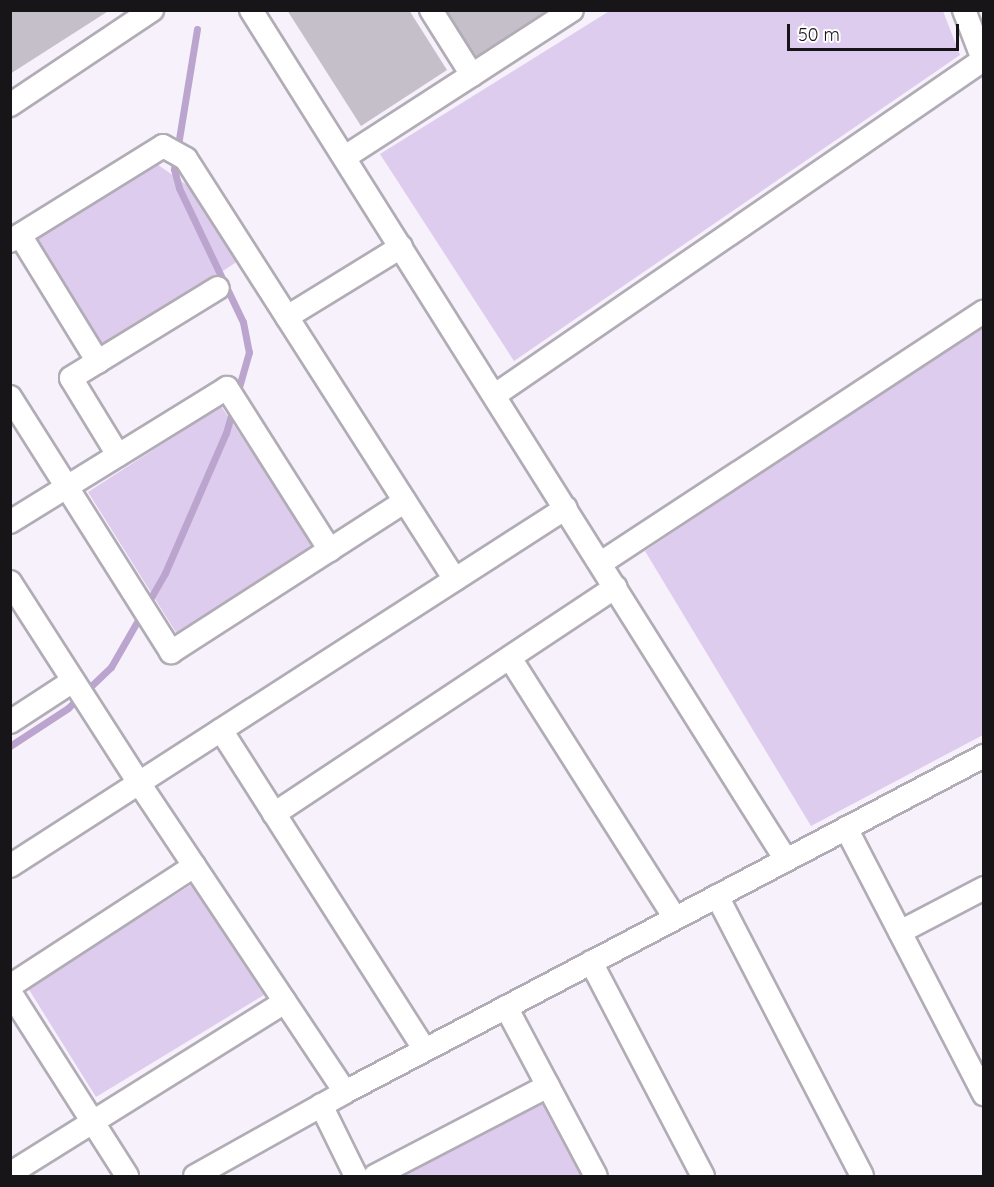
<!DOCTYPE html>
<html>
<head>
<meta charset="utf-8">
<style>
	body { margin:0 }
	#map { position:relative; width:994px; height:1187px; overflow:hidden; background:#f6f1fb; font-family:Quicksand,sans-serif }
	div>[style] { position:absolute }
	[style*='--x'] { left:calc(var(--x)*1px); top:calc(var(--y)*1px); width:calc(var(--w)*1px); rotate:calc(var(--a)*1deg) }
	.green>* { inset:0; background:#ddcced }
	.stream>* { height:7px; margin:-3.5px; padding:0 3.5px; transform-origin:3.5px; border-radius:3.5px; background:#bba5cf }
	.building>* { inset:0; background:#c5bfc9 }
	.roads { filter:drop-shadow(2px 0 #b1acb5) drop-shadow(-2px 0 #b1acb5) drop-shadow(0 2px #b1acb5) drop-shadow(0 -2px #b1acb5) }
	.minor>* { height:22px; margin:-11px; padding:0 11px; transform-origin:11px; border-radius:11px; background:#fff }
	span { translate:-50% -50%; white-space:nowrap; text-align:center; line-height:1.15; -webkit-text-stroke:4.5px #fff; paint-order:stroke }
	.frame { position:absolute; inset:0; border:12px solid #171518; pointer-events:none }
	.scale { position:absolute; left:787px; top:24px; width:172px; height:27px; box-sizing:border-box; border:3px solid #171518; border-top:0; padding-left:8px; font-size:18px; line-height:21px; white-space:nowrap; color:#171518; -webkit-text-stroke:4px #fff; paint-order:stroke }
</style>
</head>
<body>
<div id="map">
	<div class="green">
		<i style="clip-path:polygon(611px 10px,943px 11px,960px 55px,514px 361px,380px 154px)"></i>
		<i style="clip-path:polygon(154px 162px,191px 188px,238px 261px,99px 353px,29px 242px)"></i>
		<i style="clip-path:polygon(983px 325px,983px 735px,811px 826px,645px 551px)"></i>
		<i style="clip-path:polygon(221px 406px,314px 545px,177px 634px,88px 492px)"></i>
		<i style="clip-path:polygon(191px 885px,264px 995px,96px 1097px,28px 988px)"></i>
		<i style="clip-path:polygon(546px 1101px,585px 1176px,402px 1176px)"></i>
	</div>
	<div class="stream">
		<i style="--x:197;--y:29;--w:142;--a:99.3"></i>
		<i style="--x:174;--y:169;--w:20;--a:75"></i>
		<i style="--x:179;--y:188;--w:148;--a:64.5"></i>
		<i style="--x:243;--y:322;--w:31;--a:79"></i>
		<i style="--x:249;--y:352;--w:44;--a:105.9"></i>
		<i style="--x:10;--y:746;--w:69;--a:-33.2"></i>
		<i style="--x:68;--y:708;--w:59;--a:-43.6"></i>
		<i style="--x:111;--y:667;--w:108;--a:-60.1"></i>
		<i style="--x:165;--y:573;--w:153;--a:-66.5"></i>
		<i style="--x:226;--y:433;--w:26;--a:-74"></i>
	</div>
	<div class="building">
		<i style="clip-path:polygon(10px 10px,110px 10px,10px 74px)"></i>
		<i style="clip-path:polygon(287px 10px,409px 10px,447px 70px,361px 126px)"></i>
		<i style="clip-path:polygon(445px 10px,555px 10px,478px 61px)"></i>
	</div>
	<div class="roads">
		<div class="minor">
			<i style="--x:251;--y:10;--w:1004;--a:57.81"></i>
			<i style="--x:431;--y:10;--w:77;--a:57.8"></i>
			<i style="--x:964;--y:10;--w:56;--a:69"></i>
			<i style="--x:10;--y:105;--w:171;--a:-33.8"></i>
			<i style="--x:345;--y:157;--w:270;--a:-32.9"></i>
			<i style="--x:20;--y:235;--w:149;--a:58.4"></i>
			<i style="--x:10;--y:241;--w:180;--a:-31.8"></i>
			<i style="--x:163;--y:146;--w:26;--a:29"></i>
			<i style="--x:186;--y:159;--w:499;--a:57.4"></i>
			<i style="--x:287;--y:317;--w:134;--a:-31.6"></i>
			<i style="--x:495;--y:395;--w:592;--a:-34.47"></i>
			<i style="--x:10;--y:397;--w:302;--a:57.7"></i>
			<i style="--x:171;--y:652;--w:278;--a:-32.8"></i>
			<i style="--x:118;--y:455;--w:90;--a:-121.4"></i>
			<i style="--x:71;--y:378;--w:172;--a:-31.5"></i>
			<i style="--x:10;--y:522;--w:255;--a:-31.7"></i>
			<i style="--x:227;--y:388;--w:192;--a:57.6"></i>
			<i style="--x:601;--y:563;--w:458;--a:-33.3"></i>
			<i style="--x:10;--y:582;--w:239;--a:57.3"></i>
			<i style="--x:139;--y:783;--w:371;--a:56.3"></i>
			<i style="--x:510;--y:658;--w:308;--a:57.6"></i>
			<i style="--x:10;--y:722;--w:75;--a:-33.1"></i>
			<i style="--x:221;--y:730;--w:379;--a:57.5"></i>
			<i style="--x:274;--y:814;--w:410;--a:-33.6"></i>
			<i style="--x:846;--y:828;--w:300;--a:62.6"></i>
			<i style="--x:10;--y:866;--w:661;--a:-32.78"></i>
			<i style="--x:717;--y:896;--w:315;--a:62.6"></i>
			<i style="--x:900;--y:932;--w:95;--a:-27.6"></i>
			<i style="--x:591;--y:962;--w:242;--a:62.4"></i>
			<i style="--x:10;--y:986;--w:220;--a:-33.1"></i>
			<i style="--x:10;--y:992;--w:218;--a:57.5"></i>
			<i style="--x:506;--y:1007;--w:191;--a:62"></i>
			<i style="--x:321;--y:1105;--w:79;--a:63.8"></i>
			<i style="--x:11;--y:1173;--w:323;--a:-32"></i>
			<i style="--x:195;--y:1176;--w:172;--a:-29.2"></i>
			<i style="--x:345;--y:1092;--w:722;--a:-27.74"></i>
			<i style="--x:375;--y:1176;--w:195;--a:-27.5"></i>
		</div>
	</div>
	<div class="frame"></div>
	<div class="scale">50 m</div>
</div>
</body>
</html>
